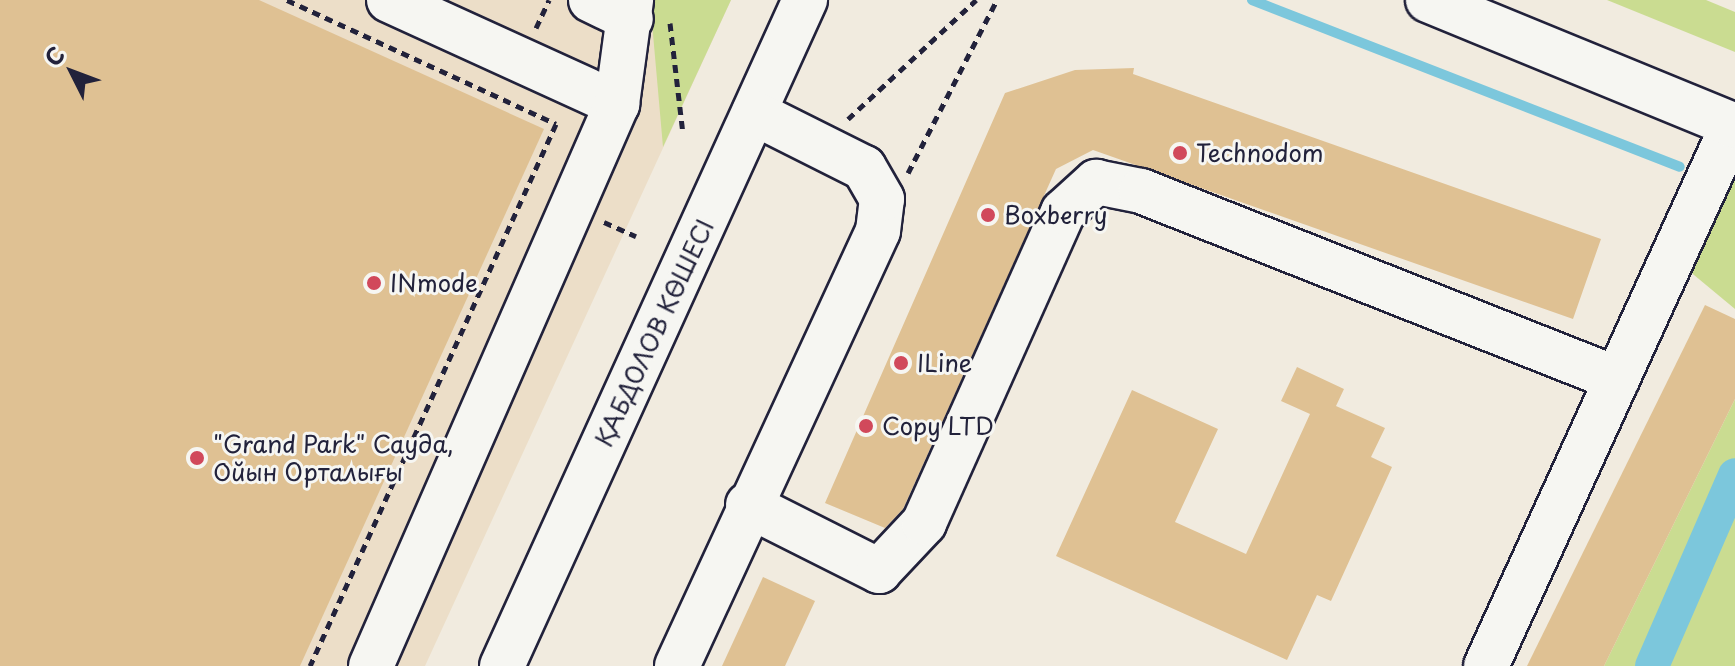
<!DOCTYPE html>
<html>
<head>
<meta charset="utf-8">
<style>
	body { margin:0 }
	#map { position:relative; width:1735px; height:666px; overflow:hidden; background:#f1ebdf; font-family:"Playpen Sans",sans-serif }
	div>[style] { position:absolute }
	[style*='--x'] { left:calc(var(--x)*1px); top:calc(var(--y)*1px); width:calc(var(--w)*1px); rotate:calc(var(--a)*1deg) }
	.built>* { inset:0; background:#ecdec8 }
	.green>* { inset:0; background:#cadc91 }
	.stream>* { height:10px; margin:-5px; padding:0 5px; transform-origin:5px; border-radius:5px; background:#7cc7dc }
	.canal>* { height:34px; margin:-17px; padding:0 17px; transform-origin:17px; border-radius:17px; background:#7cc7dc }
	.building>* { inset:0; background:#dfc193 }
	.path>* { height:5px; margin-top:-2.5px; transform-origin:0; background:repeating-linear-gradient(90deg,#22223b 0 8px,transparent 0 14px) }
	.roads { filter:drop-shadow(2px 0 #22223b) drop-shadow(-2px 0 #22223b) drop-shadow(0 2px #22223b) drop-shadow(0 -2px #22223b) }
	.minor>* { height:44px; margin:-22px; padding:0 22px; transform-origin:22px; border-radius:22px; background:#f6f6f2 }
	.major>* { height:44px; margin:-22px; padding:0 22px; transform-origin:22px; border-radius:22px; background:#f6f6f2 }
	.dots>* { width:22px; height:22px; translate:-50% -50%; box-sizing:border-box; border:4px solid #f6f6f2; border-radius:50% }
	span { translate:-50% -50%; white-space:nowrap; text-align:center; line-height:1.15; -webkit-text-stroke:6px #f6f6f2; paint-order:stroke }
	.poi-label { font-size:24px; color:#22223b }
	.left { translate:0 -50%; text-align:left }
	.street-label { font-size:24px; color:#22223b }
	.north { position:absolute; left:32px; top:32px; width:80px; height:80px; -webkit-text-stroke:6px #f6f6f2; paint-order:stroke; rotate:312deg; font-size:22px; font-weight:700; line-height:32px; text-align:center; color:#22223b }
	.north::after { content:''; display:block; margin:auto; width:28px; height:36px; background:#22223b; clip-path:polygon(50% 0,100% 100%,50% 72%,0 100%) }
</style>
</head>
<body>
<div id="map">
	<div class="built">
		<i style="clip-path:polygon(0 0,731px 0,425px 666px,0 666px)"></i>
	</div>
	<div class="green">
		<i style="clip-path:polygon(650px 0,731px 0,663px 147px)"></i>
		<i style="clip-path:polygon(1607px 0,1706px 0,1735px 12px,1735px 52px)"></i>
		<i style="clip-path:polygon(1727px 178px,1735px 181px,1735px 309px,1688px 270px)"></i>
		<i style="clip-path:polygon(1735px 399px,1735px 666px,1604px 666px)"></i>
	</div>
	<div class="stream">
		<i style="--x:1252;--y:0;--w:459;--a:21.3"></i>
	</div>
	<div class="canal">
		<i style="--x:1652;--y:666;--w:208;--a:-66.5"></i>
	</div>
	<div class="building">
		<i style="clip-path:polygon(0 0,259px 0,544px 129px,300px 666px,0 666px)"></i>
		<i style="clip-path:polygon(1134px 68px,1133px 74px,1601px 239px,1573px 319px,1093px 150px,1056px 169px,903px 509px,885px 528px,825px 503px,1005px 93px,1075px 70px)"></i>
		<i style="clip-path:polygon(1705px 305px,1735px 319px,1735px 399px,1604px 666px,1527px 666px)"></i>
		<i style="clip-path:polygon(1297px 367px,1344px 389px,1336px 406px,1385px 428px,1371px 457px,1392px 467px,1331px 601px,1317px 595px,1287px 660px,1056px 556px,1132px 390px,1218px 429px,1175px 522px,1246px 554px,1310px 414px,1281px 401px)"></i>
		<i style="clip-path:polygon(763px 577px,815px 601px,785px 666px,722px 666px)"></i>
	</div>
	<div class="path">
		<i style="--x:287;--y:0;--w:296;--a:24.7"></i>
		<i style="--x:556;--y:124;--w:595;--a:114.41"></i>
		<i style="--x:670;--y:23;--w:111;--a:83.3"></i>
		<i style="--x:536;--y:28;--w:31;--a:-65"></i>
		<i style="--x:848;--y:119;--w:175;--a:-42.9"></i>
		<i style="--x:908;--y:173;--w:195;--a:-62.8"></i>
		<i style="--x:604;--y:222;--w:35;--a:24"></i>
	</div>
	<div class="roads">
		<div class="minor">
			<i style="--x:389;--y:0;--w:251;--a:24.5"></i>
			<i style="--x:591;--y:0;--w:44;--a:25.4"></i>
			<i style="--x:748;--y:505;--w:147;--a:26.7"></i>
			<i style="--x:879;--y:571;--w:66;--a:-46.8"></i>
			<i style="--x:924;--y:523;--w:341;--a:-65.9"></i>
			<i style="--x:1063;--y:212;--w:45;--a:-42.3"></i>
			<i style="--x:1096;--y:182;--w:46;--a:11.3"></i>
			<i style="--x:1141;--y:191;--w:512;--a:21.55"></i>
			<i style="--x:371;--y:666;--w:613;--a:-66.36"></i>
			<i style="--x:617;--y:104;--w:105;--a:-82.3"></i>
			<i style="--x:502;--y:666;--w:732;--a:-65.54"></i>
			<i style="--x:677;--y:666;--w:479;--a:-65.2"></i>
			<i style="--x:878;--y:231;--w:32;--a:-83"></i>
			<i style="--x:882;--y:199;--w:36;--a:-120"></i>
			<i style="--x:864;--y:168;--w:123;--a:-153.4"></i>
			<i style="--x:1486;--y:666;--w:595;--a:-65.46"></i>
		</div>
		<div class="major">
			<i style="--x:1428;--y:0;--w:332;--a:22.3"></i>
		</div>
	</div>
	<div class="dots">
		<i style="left:1180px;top:153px;background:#d1495b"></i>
		<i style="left:988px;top:215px;background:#d1495b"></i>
		<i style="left:374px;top:283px;background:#d1495b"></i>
		<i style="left:901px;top:363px;background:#d1495b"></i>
		<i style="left:866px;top:426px;background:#d1495b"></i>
		<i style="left:197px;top:458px;background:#d1495b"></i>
	</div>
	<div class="poi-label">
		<span class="left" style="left:1196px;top:153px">Technodom</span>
		<span class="left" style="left:1004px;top:215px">Boxberry</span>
		<span class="left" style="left:390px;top:283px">INmode</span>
		<span class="left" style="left:917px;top:363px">ILine</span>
		<span class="left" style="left:882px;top:426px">Copy LTD</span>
		<span class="left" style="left:213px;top:458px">"Grand Park" Сауда,<br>Ойын Орталығы</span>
	</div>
	<div class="street-label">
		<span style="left:654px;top:333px;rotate:-65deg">ҚАБДОЛОВ КӨШЕСІ</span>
	</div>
	<div class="north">С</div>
</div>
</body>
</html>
